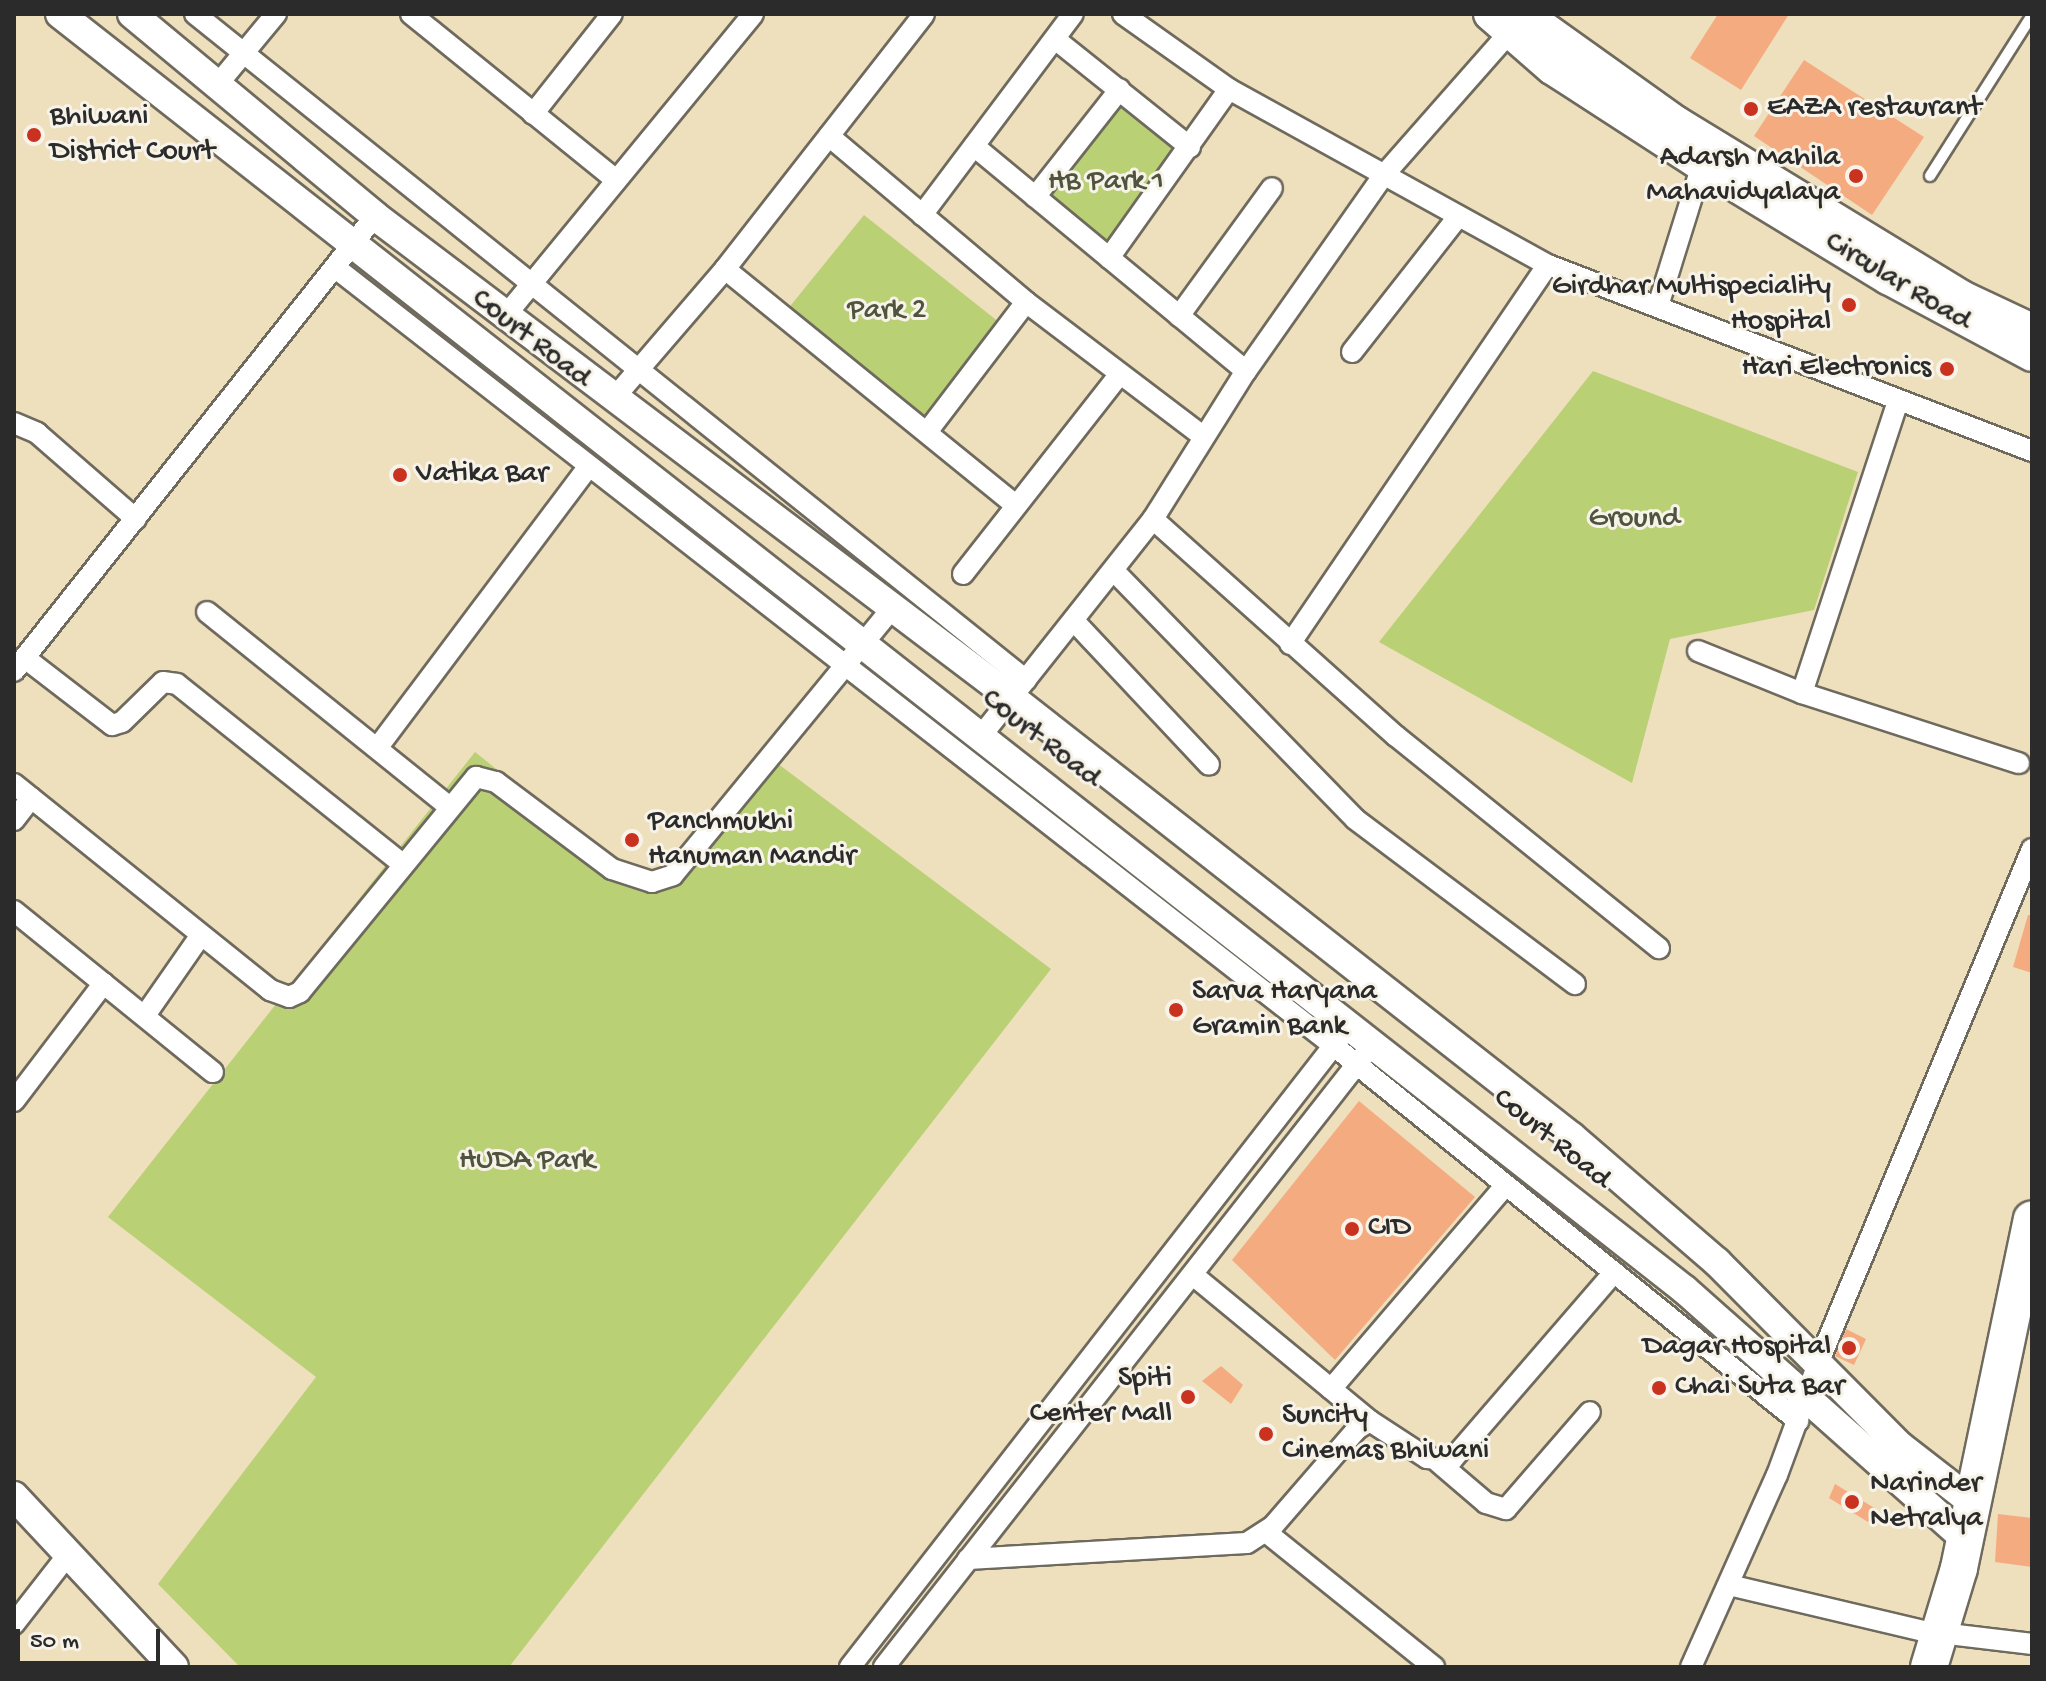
<!DOCTYPE html>
<html>
<head>
<meta charset="utf-8">
<style>
	body { margin:0 }
	#map { position:relative; width:2046px; height:1681px; overflow:hidden; background:#eedfbd; font-family:"Gochi Hand",sans-serif }
	div>[style] { position:absolute }
	[style*='--x'] { left:calc(var(--x)*1px); top:calc(var(--y)*1px); width:calc(var(--w)*1px); rotate:calc(var(--a)*1deg) }
	.green>* { inset:0; background:#b9d075 }
	.building>* { inset:0; background:#f5ab80 }
	.roads { filter:drop-shadow(2px 0 #6f6a5e) drop-shadow(-2px 0 #6f6a5e) drop-shadow(0 2px #6f6a5e) drop-shadow(0 -2px #6f6a5e) }
	.lane>* { height:10px; margin:-5px; padding:0 5px; transform-origin:5px; border-radius:5px; background:#fff }
	.street>* { height:20px; margin:-10px; padding:0 10px; transform-origin:10px; border-radius:10px; background:#fff }
	.secondary>* { height:28px; margin:-14px; padding:0 14px; transform-origin:14px; border-radius:14px; background:#fff }
	.primary>* { height:32px; margin:-16px; padding:0 16px; transform-origin:16px; border-radius:16px; background:#fff }
	.highway>* { height:36px; margin:-18px; padding:0 18px; transform-origin:18px; border-radius:18px; background:#fff }
	.dots>* { width:22px; height:22px; translate:-50% -50%; box-sizing:border-box; border:4px solid #f7f3e8; border-radius:50% }
	span { translate:-50% -50%; white-space:nowrap; text-align:center; line-height:1.15; -webkit-text-stroke:6px #f7f3e8; paint-order:stroke }
	.poi-label { font-size:30px; color:#2b2b2b }
	.left { translate:0 -50%; text-align:left }
	.right { translate:-100% -50%; text-align:right }
	.park-label { font-size:30px; color:#4e543e }
	.street-label { font-size:30px; color:#2b2b2b }
	.frame { position:absolute; inset:0; border:16px solid #2b2b2b; pointer-events:none }
	.scale { position:absolute; left:16px; top:1629px; width:144px; height:36px; box-sizing:border-box; border:4px solid #2b2b2b; border-top:0; padding-left:10px; font-size:24px; line-height:28px; white-space:nowrap; color:#2b2b2b; -webkit-text-stroke:6px #f7f3e8; paint-order:stroke }
</style>
</head>
<body>
<div id="map">
	<div class="green">
		<i style="clip-path:polygon(1121px 95px,1185px 148px,1108px 253px,1040px 197px)"></i>
		<i style="clip-path:polygon(864px 215px,1000px 323px,926px 420px,787px 310px)"></i>
		<i style="clip-path:polygon(1593px 371px,1858px 472px,1814px 610px,1670px 639px,1632px 783px,1379px 642px)"></i>
		<i style="clip-path:polygon(761px 751px,1051px 969px,509px 1667px,240px 1667px,158px 1584px,316px 1377px,108px 1217px,475px 752px,649px 892px)"></i>
	</div>
	<div class="building">
		<i style="clip-path:polygon(1718px 14px,1789px 14px,1741px 90px,1690px 58px)"></i>
		<i style="clip-path:polygon(1804px 60px,1924px 137px,1872px 215px,1754px 136px)"></i>
		<i style="clip-path:polygon(2028px 915px,2032px 915px,2032px 973px,2013px 967px)"></i>
		<i style="clip-path:polygon(1359px 1101px,1475px 1197px,1335px 1360px,1232px 1260px)"></i>
		<i style="clip-path:polygon(1846px 1329px,1866px 1339px,1854px 1365px,1835px 1356px)"></i>
		<i style="clip-path:polygon(1221px 1366px,1243px 1385px,1231px 1404px,1202px 1381px)"></i>
		<i style="clip-path:polygon(1835px 1484px,1876px 1509px,1868px 1522px,1829px 1498px)"></i>
		<i style="clip-path:polygon(1998px 1514px,2032px 1518px,2032px 1567px,1995px 1562px)"></i>
	</div>
	<div class="roads">
		<div class="lane">
			<i style="--x:1930;--y:176;--w:191;--a:-57.6"></i>
		</div>
		<div class="street">
			<i style="--x:195;--y:14;--w:1065;--a:38.71"></i>
			<i style="--x:411;--y:14;--w:264;--a:39"></i>
			<i style="--x:1123;--y:14;--w:130;--a:35.3"></i>
			<i style="--x:1229;--y:89;--w:364;--a:28.9"></i>
			<i style="--x:1548;--y:265;--w:519;--a:21.02"></i>
			<i style="--x:1055;--y:39;--w:173;--a:38.7"></i>
			<i style="--x:218;--y:84;--w:91;--a:-50.4"></i>
			<i style="--x:533;--y:114;--w:127;--a:-51.7"></i>
			<i style="--x:829;--y:136;--w:258;--a:40.1"></i>
			<i style="--x:1026;--y:302;--w:223;--a:37.2"></i>
			<i style="--x:974;--y:146;--w:353;--a:39.6"></i>
			<i style="--x:1035;--y:197;--w:137;--a:-51.8"></i>
			<i style="--x:922;--y:215;--w:251;--a:-53.1"></i>
			<i style="--x:1109;--y:258;--w:207;--a:-54.6"></i>
			<i style="--x:337;--y:269;--w:1264;--a:37.93"></i>
			<i style="--x:1334;--y:1046;--w:597;--a:38.94"></i>
			<i style="--x:725;--y:269;--w:374;--a:39.1"></i>
			<i style="--x:1658;--y:306;--w:148;--a:-72.7"></i>
			<i style="--x:506;--y:315;--w:389;--a:-50.6"></i>
			<i style="--x:1179;--y:316;--w:158;--a:-54"></i>
			<i style="--x:1352;--y:352;--w:172;--a:-51.9"></i>
			<i style="--x:615;--y:397;--w:169;--a:-49.3"></i>
			<i style="--x:725;--y:269;--w:323;--a:-52"></i>
			<i style="--x:14;--y:423;--w:25;--a:23"></i>
			<i style="--x:37;--y:433;--w:131;--a:41"></i>
			<i style="--x:927;--y:432;--w:163;--a:-52.7"></i>
			<i style="--x:1153;--y:519;--w:326;--a:41.8"></i>
			<i style="--x:1396;--y:736;--w:338;--a:38.9"></i>
			<i style="--x:1114;--y:571;--w:346;--a:45.8"></i>
			<i style="--x:1355;--y:819;--w:275;--a:36.9"></i>
			<i style="--x:963;--y:574;--w:253;--a:-51.9"></i>
			<i style="--x:207;--y:612;--w:309;--a:38.8"></i>
			<i style="--x:1074;--y:621;--w:197;--a:46.8"></i>
			<i style="--x:1290;--y:644;--w:458;--a:-55.8"></i>
			<i style="--x:1698;--y:651;--w:112;--a:22"></i>
			<i style="--x:1802;--y:693;--w:228;--a:17.9"></i>
			<i style="--x:25;--y:658;--w:110;--a:37.6"></i>
			<i style="--x:112;--y:725;--w:10;--a:-17"></i>
			<i style="--x:122;--y:722;--w:57;--a:-44.3"></i>
			<i style="--x:163;--y:682;--w:14;--a:8"></i>
			<i style="--x:177;--y:684;--w:287;--a:38.6"></i>
			<i style="--x:14;--y:671;--w:581;--a:-51.57"></i>
			<i style="--x:1802;--y:693;--w:307;--a:-71.8"></i>
			<i style="--x:981;--y:736;--w:277;--a:-51.6"></i>
			<i style="--x:1153;--y:519;--w:175;--a:-57.9"></i>
			<i style="--x:1246;--y:371;--w:238;--a:-54.9"></i>
			<i style="--x:1383;--y:176;--w:203;--a:-48.6"></i>
			<i style="--x:378;--y:747;--w:351;--a:-53.1"></i>
			<i style="--x:14;--y:784;--w:329;--a:38.8"></i>
			<i style="--x:270;--y:990;--w:20;--a:20"></i>
			<i style="--x:289;--y:997;--w:12;--a:-24"></i>
			<i style="--x:300;--y:992;--w:278;--a:-50.7"></i>
			<i style="--x:476;--y:777;--w:21;--a:14"></i>
			<i style="--x:496;--y:782;--w:145;--a:36.9"></i>
			<i style="--x:612;--y:869;--w:42;--a:18"></i>
			<i style="--x:652;--y:882;--w:22;--a:-18"></i>
			<i style="--x:673;--y:875;--w:345;--a:-50.6"></i>
			<i style="--x:14;--y:820;--w:28;--a:-52"></i>
			<i style="--x:14;--y:911;--w:256;--a:39"></i>
			<i style="--x:146;--y:1014;--w:96;--a:-55.2"></i>
			<i style="--x:14;--y:1101;--w:148;--a:-52.7"></i>
			<i style="--x:1193;--y:1275;--w:229;--a:39.5"></i>
			<i style="--x:1331;--y:1389;--w:267;--a:-49.4"></i>
			<i style="--x:1438;--y:1462;--w:63;--a:40.5"></i>
			<i style="--x:1486;--y:1503;--w:21;--a:17"></i>
			<i style="--x:1506;--y:1509;--w:128;--a:-49.1"></i>
			<i style="--x:1266;--y:1532;--w:216;--a:38.8"></i>
			<i style="--x:968;--y:1559;--w:279;--a:-3.3"></i>
			<i style="--x:1247;--y:1543;--w:31;--a:-33"></i>
			<i style="--x:1273;--y:1526;--w:128;--a:-49.1"></i>
			<i style="--x:1357;--y:1429;--w:15;--a:-32"></i>
			<i style="--x:1370;--y:1421;--w:68;--a:33"></i>
			<i style="--x:1427;--y:1458;--w:25;--a:5"></i>
			<i style="--x:1452;--y:1460;--w:248;--a:-49.2"></i>
			<i style="--x:1729;--y:1585;--w:214;--a:13.3"></i>
			<i style="--x:14;--y:1624;--w:86;--a:-52.1"></i>
			<i style="--x:1957;--y:1635;--w:76;--a:6.8"></i>
			<i style="--x:850;--y:1667;--w:800;--a:-52.11"></i>
			<i style="--x:884;--y:1667;--w:778;--a:-51.89"></i>
			<i style="--x:1691;--y:1667;--w:210;--a:-65.9"></i>
			<i style="--x:1777;--y:1475;--w:116;--a:-69.8"></i>
			<i style="--x:1817;--y:1366;--w:560;--a:-67.42"></i>
		</div>
		<div class="secondary">
			<i style="--x:60;--y:14;--w:2066;--a:38.14"></i>
			<i style="--x:1685;--y:1290;--w:373;--a:41.6"></i>
			<i style="--x:132;--y:14;--w:316;--a:39.7"></i>
			<i style="--x:375;--y:216;--w:799;--a:37.11"></i>
			<i style="--x:1012;--y:698;--w:712;--a:38.09"></i>
			<i style="--x:1572;--y:1137;--w:191;--a:40.8"></i>
			<i style="--x:1717;--y:1262;--w:260;--a:45.2"></i>
			<i style="--x:1900;--y:1446;--w:91;--a:37.9"></i>
			<i style="--x:14;--y:1496;--w:234;--a:46.9"></i>
		</div>
		<div class="primary">
			<i style="--x:1490;--y:14;--w:82;--a:41.1"></i>
			<i style="--x:1552;--y:68;--w:179;--a:32.9"></i>
			<i style="--x:1702;--y:165;--w:218;--a:31.3"></i>
			<i style="--x:1888;--y:278;--w:163;--a:28.1"></i>
			<i style="--x:1524;--y:14;--w:188;--a:35.5"></i>
			<i style="--x:1677;--y:123;--w:336;--a:31.4"></i>
			<i style="--x:1964;--y:298;--w:75;--a:25.2"></i>
		</div>
		<div class="highway">
			<i style="--x:1929;--y:1667;--w:103;--a:-73.1"></i>
			<i style="--x:1959;--y:1568;--w:356;--a:-78.2"></i>
		</div>
	</div>
	<div class="dots">
		<i style="left:1751px;top:109px;background:#c8321e"></i>
		<i style="left:34px;top:135px;background:#c8321e"></i>
		<i style="left:1856px;top:176px;background:#c8321e"></i>
		<i style="left:1849px;top:305px;background:#c8321e"></i>
		<i style="left:1947px;top:369px;background:#c8321e"></i>
		<i style="left:400px;top:475px;background:#c8321e"></i>
		<i style="left:632px;top:840px;background:#c8321e"></i>
		<i style="left:1176px;top:1010px;background:#c8321e"></i>
		<i style="left:1352px;top:1229px;background:#c8321e"></i>
		<i style="left:1849px;top:1348px;background:#c8321e"></i>
		<i style="left:1659px;top:1388px;background:#c8321e"></i>
		<i style="left:1188px;top:1397px;background:#c8321e"></i>
		<i style="left:1266px;top:1434px;background:#c8321e"></i>
		<i style="left:1852px;top:1502px;background:#c8321e"></i>
	</div>
	<div class="poi-label">
		<span class="left" style="left:1767px;top:109px">EAZA restaurant</span>
		<span class="left" style="left:50px;top:135px">Bhiwani<br>District Court</span>
		<span class="right" style="left:1840px;top:176px">Adarsh Mahila<br>Mahavidyalaya</span>
		<span class="right" style="left:1831px;top:305px">Girdhar Multispeciality<br>Hospital</span>
		<span class="right" style="left:1931px;top:369px">Hari Electronics</span>
		<span class="left" style="left:416px;top:475px">Vatika Bar</span>
		<span class="left" style="left:648px;top:840px">Panchmukhi<br>Hanuman Mandir</span>
		<span class="left" style="left:1192px;top:1010px">Sarva Haryana<br>Gramin Bank</span>
		<span class="left" style="left:1368px;top:1229px">CID</span>
		<span class="right" style="left:1831px;top:1348px">Dagar Hospital</span>
		<span class="right" style="left:1172px;top:1397px">Spiti<br>Center Mall</span>
		<span class="left" style="left:1675px;top:1388px">Chai Suta Bar</span>
		<span class="left" style="left:1282px;top:1434px">Suncity<br>Cinemas Bhiwani</span>
		<span class="left" style="left:1870px;top:1502px">Narinder<br>Netralya</span>
	</div>
	<div class="park-label">
		<span style="left:1106px;top:183px">HB Park 1</span>
		<span style="left:887px;top:312px">Park 2</span>
		<span style="left:1634px;top:520px">Ground</span>
		<span style="left:527px;top:1162px">HUDA Park</span>
	</div>
	<div class="street-label">
		<span style="left:1897px;top:283px;rotate:31deg">Circular Road</span>
		<span style="left:530px;top:340px;rotate:38deg">Court Road</span>
		<span style="left:1040px;top:740px;rotate:38deg">Court Road</span>
		<span style="left:1551px;top:1140px;rotate:39deg">Court Road</span>
	</div>
	<div class="frame"></div>
	<div class="scale">50 m</div>
</div>
</body>
</html>
